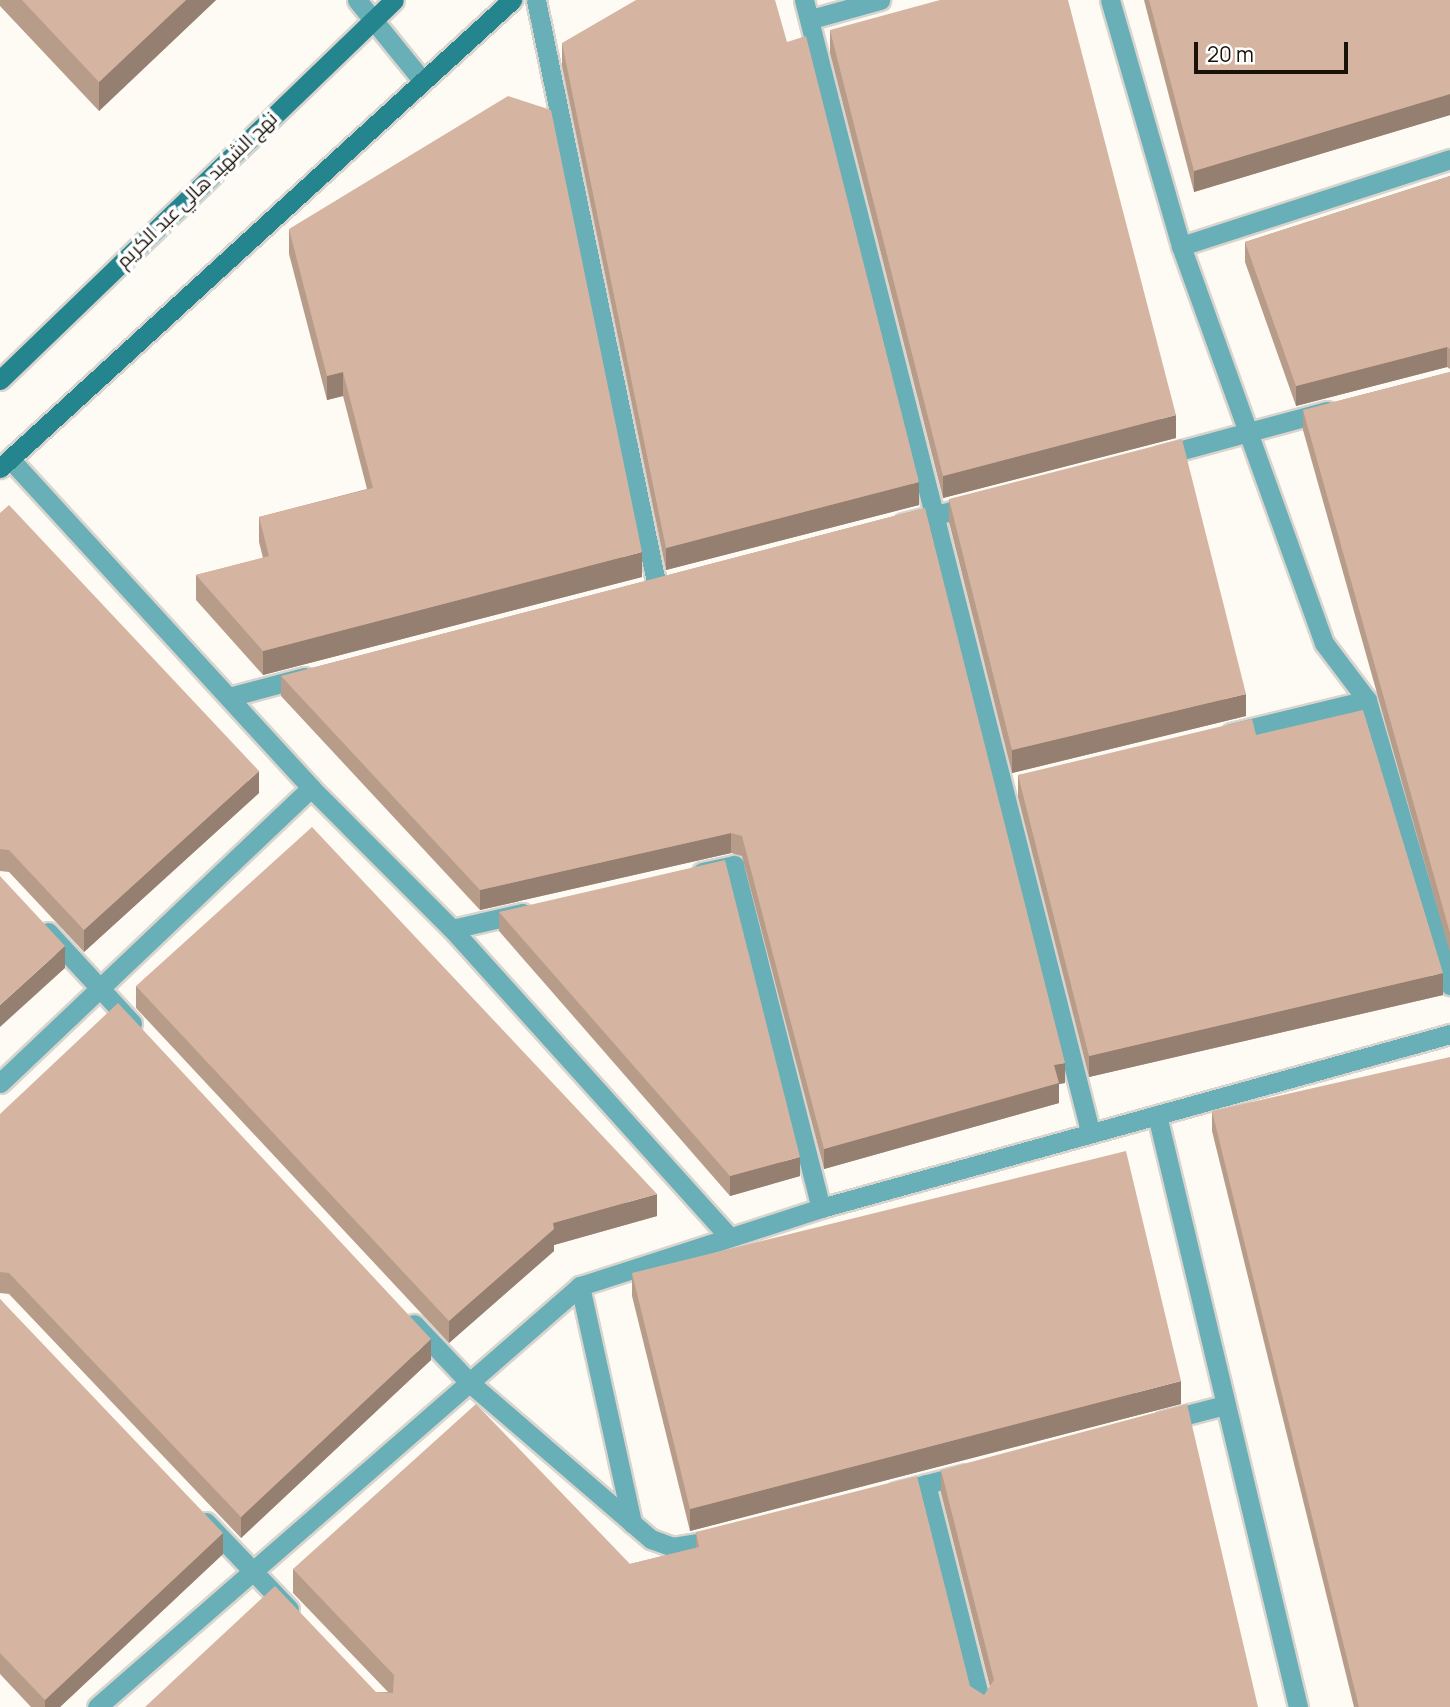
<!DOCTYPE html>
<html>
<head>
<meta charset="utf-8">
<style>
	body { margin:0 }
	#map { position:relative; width:1450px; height:1707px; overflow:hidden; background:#fefaf4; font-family:Manrope,Cairo,sans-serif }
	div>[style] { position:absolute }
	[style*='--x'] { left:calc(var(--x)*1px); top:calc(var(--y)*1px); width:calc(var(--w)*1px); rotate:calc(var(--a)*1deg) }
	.roads { filter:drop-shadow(2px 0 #d9d5ce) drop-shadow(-2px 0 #d9d5ce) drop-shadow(0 2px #d9d5ce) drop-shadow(0 -2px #d9d5ce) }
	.minor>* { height:19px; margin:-9.5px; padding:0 9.5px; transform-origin:9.5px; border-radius:9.5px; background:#68afb7 }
	.secondary>* { height:19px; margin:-9.5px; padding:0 9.5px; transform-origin:9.5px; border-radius:9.5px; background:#25858f }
	.wall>* { inset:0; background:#b79c8a }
	.shaded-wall>* { inset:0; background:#957f71 }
	.building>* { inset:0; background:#d5b5a1 }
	span { translate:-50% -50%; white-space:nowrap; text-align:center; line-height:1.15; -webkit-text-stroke:7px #fff; paint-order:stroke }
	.street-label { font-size:19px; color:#191207 }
	.scale { position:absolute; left:1194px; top:42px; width:154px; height:32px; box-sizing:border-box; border:4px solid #191207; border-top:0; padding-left:9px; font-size:21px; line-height:24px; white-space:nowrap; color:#191207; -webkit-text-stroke:5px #fff; paint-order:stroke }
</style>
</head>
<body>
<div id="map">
	<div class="roads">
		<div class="minor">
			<i style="--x:357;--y:0;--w:103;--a:50.9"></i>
			<i style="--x:536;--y:0;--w:594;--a:78.35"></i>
			<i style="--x:804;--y:0;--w:1167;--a:75.81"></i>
			<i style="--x:1110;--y:0;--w:256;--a:73.9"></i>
			<i style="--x:1181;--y:246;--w:422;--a:70.2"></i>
			<i style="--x:1324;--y:643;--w:71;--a:53"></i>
			<i style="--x:1367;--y:700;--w:297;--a:73.8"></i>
			<i style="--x:811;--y:19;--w:72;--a:-15.4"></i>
			<i style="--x:1181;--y:246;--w:283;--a:-17.9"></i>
			<i style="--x:1160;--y:456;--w:173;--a:-15.1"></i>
			<i style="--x:10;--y:459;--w:446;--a:47.5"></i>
			<i style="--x:311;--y:788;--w:199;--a:45"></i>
			<i style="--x:452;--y:929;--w:412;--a:48"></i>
			<i style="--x:903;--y:523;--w:71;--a:-13.8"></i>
			<i style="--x:229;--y:697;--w:78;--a:-14.9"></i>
			<i style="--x:1231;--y:733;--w:140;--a:-13.6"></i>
			<i style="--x:702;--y:872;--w:33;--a:-12"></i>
			<i style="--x:734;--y:865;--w:354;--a:75.8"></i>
			<i style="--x:452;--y:929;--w:72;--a:-12.9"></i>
			<i style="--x:48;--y:932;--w:124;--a:47.3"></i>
			<i style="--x:0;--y:1083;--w:429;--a:-43.5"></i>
			<i style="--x:1157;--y:1115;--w:609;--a:76.6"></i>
			<i style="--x:580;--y:1286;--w:243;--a:77.6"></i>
			<i style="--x:414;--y:1324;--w:81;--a:46.5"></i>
			<i style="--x:470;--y:1383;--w:239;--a:40.8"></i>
			<i style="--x:651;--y:1539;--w:23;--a:20"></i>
			<i style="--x:673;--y:1547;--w:50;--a:-9.3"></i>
			<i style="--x:1163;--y:1421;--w:64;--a:-14.5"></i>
			<i style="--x:926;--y:1484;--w:230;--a:75.9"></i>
			<i style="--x:896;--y:1492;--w:71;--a:-14.6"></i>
			<i style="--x:206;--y:1522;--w:120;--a:46.3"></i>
			<i style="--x:97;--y:1707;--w:641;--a:-41.08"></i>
			<i style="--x:580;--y:1286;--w:253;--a:-17.9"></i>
			<i style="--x:821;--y:1208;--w:653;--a:-15.46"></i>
		</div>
		<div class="secondary">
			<i style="--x:0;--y:380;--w:547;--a:-43.96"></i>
			<i style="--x:0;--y:468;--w:694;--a:-42.43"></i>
		</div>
	</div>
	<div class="wall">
		<i style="clip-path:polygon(0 0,216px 0,99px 111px,0 6px)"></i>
		<i style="clip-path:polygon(1144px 0,1450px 0,1450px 115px,1194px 192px)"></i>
		<i style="clip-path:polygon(830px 30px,1176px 438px,943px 498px,830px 53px)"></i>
		<i style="clip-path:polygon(787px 42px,919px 505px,666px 570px,562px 66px,562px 43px)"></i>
		<i style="clip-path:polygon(1450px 176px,1450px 369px,1447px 367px,1296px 406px,1245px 262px,1245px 242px)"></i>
		<i style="clip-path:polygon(289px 229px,642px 577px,263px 675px,196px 600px,196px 575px,263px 558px,259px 542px,259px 517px,367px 489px,343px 396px,327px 400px,289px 254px)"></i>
		<i style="clip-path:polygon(1450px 372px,1450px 953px,1303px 430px,1303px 410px)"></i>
		<i style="clip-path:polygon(949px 499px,1246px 716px,1012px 773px,949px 522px)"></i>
		<i style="clip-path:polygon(925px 508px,1065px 1083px,1059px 1084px,1059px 1103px,824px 1169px,742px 856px,731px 853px,480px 910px,281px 696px,281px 676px)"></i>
		<i style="clip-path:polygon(0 513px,259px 793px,84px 952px,9px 872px,0 871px)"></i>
		<i style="clip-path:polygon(1256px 735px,1443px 995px,1089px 1077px,1018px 797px,1018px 775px)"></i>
		<i style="clip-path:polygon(499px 912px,800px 1176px,730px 1196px,499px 931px)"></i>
		<i style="clip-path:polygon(136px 986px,657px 1216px,554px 1245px,554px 1251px,449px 1343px,136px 1008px)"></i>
		<i style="clip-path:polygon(1212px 1111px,1450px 1707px,1354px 1707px,1212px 1131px)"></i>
		<i style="clip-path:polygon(0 1114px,431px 1360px,241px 1538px,9px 1294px,0 1293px)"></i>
		<i style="clip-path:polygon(632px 1273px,1181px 1404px,690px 1531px,632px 1296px)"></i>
		<i style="clip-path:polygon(0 1299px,223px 1554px,60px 1707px,31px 1707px,0 1674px)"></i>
		<i style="clip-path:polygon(941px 1470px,1258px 1707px,145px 1707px,376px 1692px,388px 1692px,293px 1593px,293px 1569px,630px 1564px,696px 1548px,696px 1532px,984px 1695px,990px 1687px,941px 1493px)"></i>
	</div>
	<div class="shaded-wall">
		<i style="clip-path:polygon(186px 0,216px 0,99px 111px,99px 82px)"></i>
		<i style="clip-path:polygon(1450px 94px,1450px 115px,1194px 192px,1194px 171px)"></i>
		<i style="clip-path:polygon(1447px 347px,1447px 367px,1296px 406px,1296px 386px)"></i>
		<i style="clip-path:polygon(343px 372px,343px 396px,327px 400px,327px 376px)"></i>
		<i style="clip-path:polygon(1176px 415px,1176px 438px,943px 498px,943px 476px)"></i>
		<i style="clip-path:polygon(919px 482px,919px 505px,666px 570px,666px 548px)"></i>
		<i style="clip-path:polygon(642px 552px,642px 577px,263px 675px,263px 651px)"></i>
		<i style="clip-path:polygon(1246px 694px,1246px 716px,1012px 773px,1012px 750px)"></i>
		<i style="clip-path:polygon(259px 771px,259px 793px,84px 952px,84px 930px)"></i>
		<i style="clip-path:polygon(731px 833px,731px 853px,480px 910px,480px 890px)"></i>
		<i style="clip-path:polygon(65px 946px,65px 968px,0 1027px,0 1005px)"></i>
		<i style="clip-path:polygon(1443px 973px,1443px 995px,1089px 1077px,1089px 1056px)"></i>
		<i style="clip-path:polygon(1065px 1063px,1065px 1083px,1059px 1084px,1059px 1103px,824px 1169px,824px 1149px,1054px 1065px)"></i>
		<i style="clip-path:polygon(800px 1157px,800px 1176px,730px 1196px,730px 1176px)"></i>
		<i style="clip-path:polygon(657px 1194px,657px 1216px,554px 1245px,554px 1251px,449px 1343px,449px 1321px,553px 1223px)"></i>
		<i style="clip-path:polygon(431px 1339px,431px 1360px,241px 1538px,241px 1517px)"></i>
		<i style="clip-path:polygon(1181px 1381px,1181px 1404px,690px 1531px,690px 1509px)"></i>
		<i style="clip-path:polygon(223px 1533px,223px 1554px,60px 1707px,45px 1707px,45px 1700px)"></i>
	</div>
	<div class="building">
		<i style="clip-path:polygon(22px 0,186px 0,99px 82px)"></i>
		<i style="clip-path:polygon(636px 0,775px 0,787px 42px,806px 36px,919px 482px,666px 548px,562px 43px)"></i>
		<i style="clip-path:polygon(940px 0,1068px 0,1176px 415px,943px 476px,830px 30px)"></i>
		<i style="clip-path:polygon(1149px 0,1450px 0,1450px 94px,1194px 171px)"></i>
		<i style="clip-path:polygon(508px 96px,551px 110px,642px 552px,263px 651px,196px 575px,269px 556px,259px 517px,373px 488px,343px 372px,327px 376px,289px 229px)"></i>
		<i style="clip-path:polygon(1450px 176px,1450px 349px,1447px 347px,1296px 386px,1245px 242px)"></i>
		<i style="clip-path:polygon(1450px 372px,1450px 933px,1303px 410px)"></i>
		<i style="clip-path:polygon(1182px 439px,1246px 694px,1012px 750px,949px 499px)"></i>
		<i style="clip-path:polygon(9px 505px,259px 771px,84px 930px,9px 850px,0 849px,0 513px)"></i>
		<i style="clip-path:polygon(925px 508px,1065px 1063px,1054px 1065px,1059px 1083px,824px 1149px,742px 836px,731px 833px,480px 890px,281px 676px)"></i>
		<i style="clip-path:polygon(1363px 710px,1443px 973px,1089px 1056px,1018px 775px,1252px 719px,1256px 735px)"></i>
		<i style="clip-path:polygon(312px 827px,657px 1194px,553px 1223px,554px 1229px,449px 1321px,136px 986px)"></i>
		<i style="clip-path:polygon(725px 860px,800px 1157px,730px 1176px,499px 912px)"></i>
		<i style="clip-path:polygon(0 876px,65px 946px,0 1005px)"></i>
		<i style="clip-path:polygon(118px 1003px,431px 1339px,241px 1517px,9px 1273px,0 1272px,0 1114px)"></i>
		<i style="clip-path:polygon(1450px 1057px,1450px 1707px,1359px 1707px,1212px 1111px)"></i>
		<i style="clip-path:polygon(1126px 1151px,1181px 1381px,690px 1509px,632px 1273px)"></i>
		<i style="clip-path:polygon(0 1299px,223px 1533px,45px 1700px,0 1653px)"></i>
		<i style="clip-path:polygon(476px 1404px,630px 1564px,699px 1547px,696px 1532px,917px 1476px,970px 1686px,984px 1695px,994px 1680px,941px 1470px,1187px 1404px,1258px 1707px,145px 1707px,275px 1586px,376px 1692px,393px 1693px,394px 1675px,293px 1569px)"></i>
	</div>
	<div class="street-label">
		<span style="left:197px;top:190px;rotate:-44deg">نهج الشهيد هالي عبد الكريم</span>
	</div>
	<div class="scale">20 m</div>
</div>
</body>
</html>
